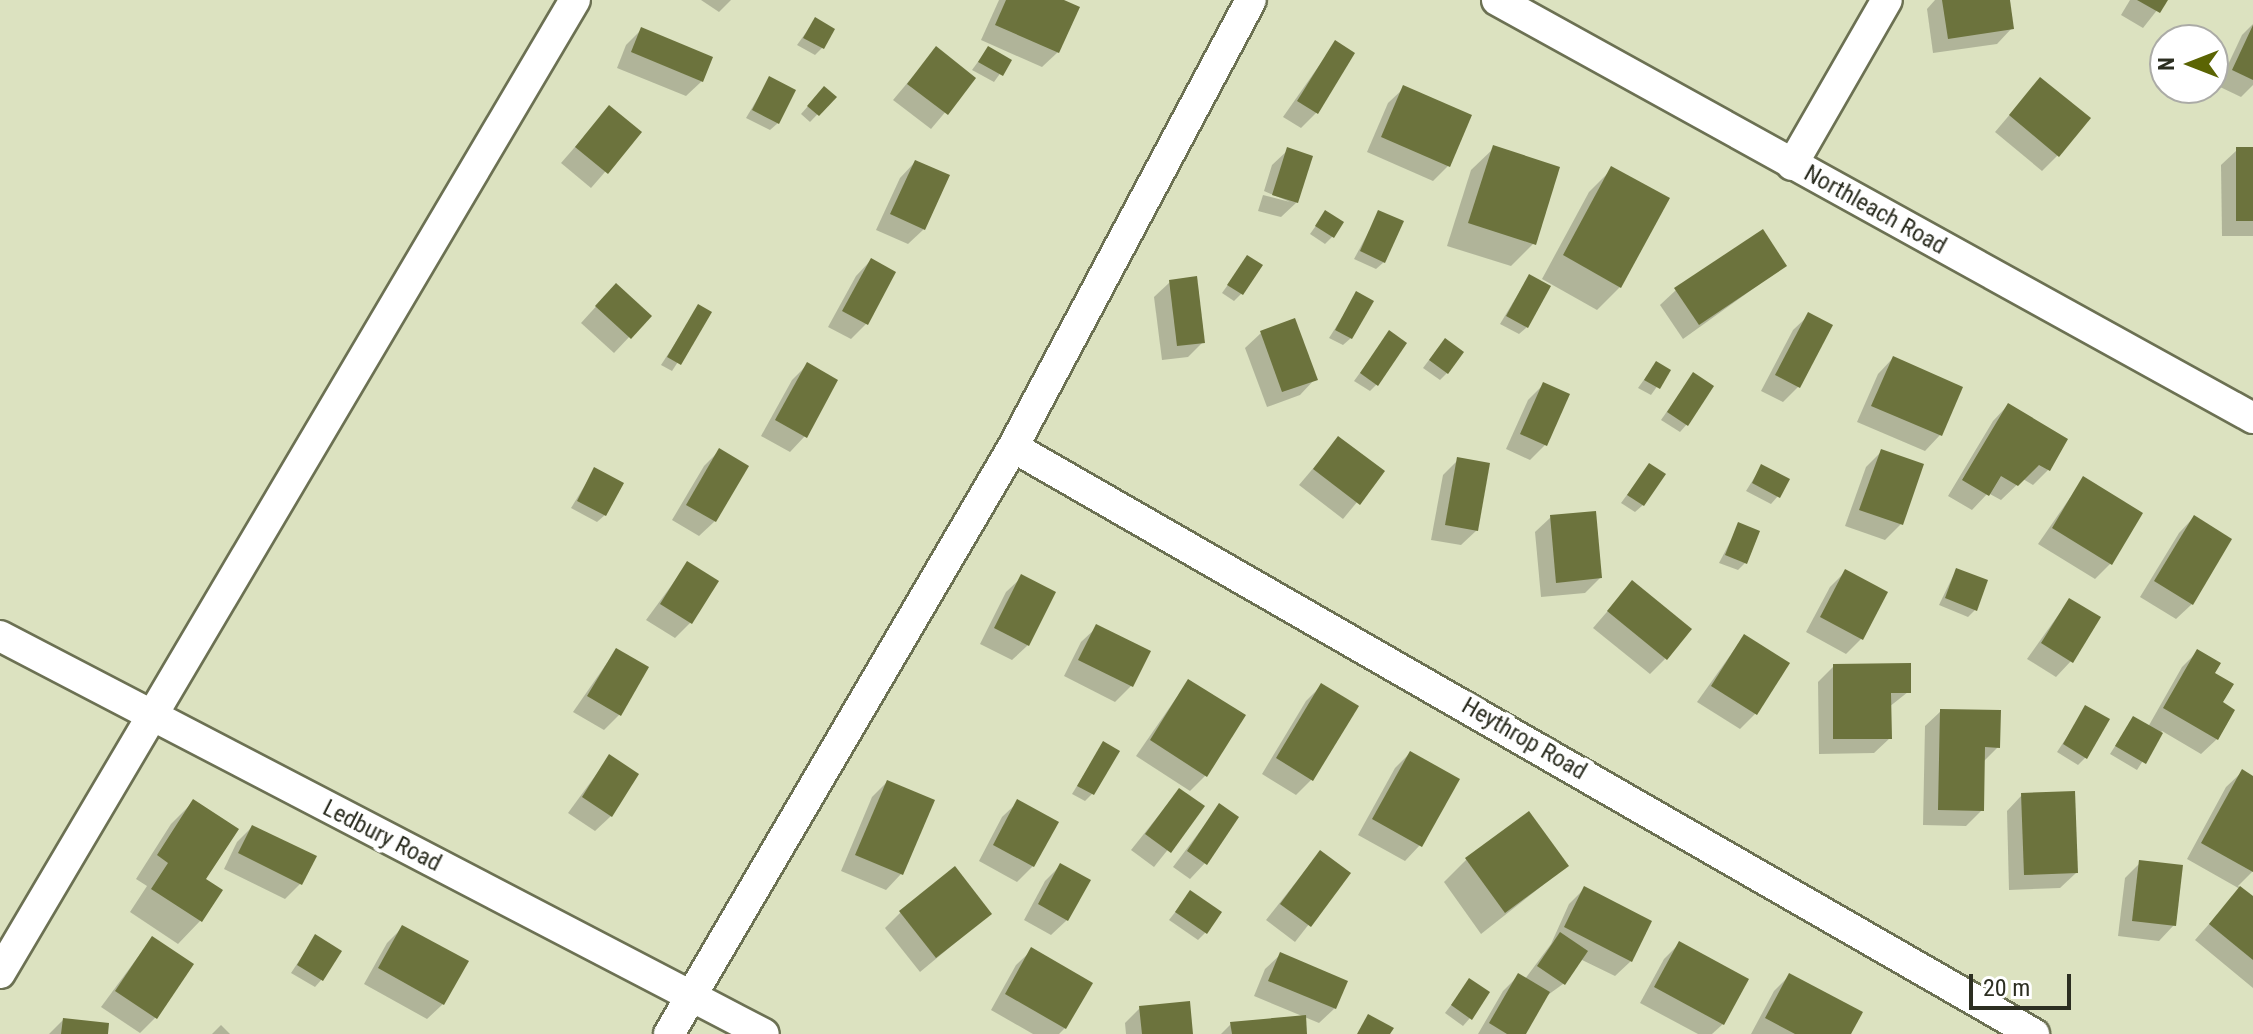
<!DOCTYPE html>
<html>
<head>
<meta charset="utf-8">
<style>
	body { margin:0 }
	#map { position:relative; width:2253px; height:1034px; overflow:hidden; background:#dce2c0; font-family:"Roboto Condensed",sans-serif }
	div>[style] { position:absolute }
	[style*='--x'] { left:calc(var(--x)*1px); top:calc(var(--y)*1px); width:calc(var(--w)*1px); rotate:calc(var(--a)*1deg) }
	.shadow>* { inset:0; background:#0003 }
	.building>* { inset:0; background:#6c733d }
	.roads { filter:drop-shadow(2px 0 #6c7153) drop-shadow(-2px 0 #6c7153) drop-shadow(0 2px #6c7153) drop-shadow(0 -2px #6c7153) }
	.minor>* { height:30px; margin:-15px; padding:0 15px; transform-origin:15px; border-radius:15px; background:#fff }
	span { translate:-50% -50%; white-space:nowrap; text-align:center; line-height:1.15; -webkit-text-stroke:8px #fff; paint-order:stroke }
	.street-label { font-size:24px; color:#2c2e21 }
	.north { position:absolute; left:2149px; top:24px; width:80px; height:80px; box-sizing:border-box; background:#fff; border:2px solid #ababa6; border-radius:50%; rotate:270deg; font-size:22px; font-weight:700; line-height:32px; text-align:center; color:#2c2e21 }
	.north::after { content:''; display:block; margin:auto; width:28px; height:36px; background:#5b6403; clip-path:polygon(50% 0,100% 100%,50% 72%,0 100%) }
	.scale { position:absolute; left:1969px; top:974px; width:102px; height:36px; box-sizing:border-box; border:4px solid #2c2e21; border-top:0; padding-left:10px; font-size:24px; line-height:28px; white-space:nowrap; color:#2c2e21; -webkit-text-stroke:6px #fff; paint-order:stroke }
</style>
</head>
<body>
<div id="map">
	<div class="shadow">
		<i style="clip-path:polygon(701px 0,731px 0,719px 12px)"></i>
		<i style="clip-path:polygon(999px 0,1059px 0,1058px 52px,1042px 67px,981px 40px)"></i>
		<i style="clip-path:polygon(1935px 0,2008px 0,2012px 28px,1997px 44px,1933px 53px,1927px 9px)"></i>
		<i style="clip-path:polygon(2130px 0,2165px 0,2143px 28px,2121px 15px)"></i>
		<i style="clip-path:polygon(815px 20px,822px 48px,815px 55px,797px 45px)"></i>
		<i style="clip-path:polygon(2253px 24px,2253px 85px,2241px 97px,2218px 86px,2242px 35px)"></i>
		<i style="clip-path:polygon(641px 30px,702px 81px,686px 96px,617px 68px,626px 45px)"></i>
		<i style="clip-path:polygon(1335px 43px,1317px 112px,1301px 128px,1283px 117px)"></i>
		<i style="clip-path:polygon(988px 48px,1009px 61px,994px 82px,972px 70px)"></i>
		<i style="clip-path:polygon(936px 49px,974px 78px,931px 129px,893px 100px)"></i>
		<i style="clip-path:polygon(770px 78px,778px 123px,770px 130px,746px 118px)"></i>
		<i style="clip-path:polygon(2040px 79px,2058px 155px,2042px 171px,1995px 132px)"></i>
		<i style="clip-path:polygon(1404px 88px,1448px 166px,1433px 181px,1367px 152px,1388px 103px)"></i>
		<i style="clip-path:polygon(817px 96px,834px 97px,810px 122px,801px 114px)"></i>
		<i style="clip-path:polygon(609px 108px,639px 133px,591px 188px,561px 163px)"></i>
		<i style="clip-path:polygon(1494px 148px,1534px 243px,1511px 266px,1447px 246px,1471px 170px)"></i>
		<i style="clip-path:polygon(2253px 149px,2253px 236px,2222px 236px,2221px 165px,2237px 150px)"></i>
		<i style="clip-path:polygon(1288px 150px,1297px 202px,1281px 217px,1258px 211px,1263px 195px,1290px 202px,1264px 191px,1272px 165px)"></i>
		<i style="clip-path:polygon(915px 162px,924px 229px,908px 244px,876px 230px,900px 178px)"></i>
		<i style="clip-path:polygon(1612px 169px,1620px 287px,1597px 310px,1542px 279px,1589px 192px)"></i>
		<i style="clip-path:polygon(1325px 213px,1333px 236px,1325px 244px,1310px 234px)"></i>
		<i style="clip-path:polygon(1379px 213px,1384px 262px,1376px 269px,1354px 259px)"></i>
		<i style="clip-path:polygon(1248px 257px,1241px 294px,1234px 301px,1222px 293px)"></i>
		<i style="clip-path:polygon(871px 260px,866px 324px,851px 339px,828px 327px,856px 276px)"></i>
		<i style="clip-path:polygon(1785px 266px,1683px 339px,1660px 305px,1676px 290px)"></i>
		<i style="clip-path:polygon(1529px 276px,1527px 327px,1519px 334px,1500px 324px)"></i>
		<i style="clip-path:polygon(1170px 282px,1203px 342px,1188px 357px,1162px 360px,1154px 297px)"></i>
		<i style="clip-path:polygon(1357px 294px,1351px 338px,1343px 345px,1329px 338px)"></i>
		<i style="clip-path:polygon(601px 301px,649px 316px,614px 353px,581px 323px)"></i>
		<i style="clip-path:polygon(699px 307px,710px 313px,672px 371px,661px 365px)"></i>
		<i style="clip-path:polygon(1809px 315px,1798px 387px,1783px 402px,1761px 391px,1793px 330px)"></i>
		<i style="clip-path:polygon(1261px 333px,1315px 379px,1300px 395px,1267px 407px,1245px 348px)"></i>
		<i style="clip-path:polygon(1389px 333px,1377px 384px,1370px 391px,1354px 381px)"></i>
		<i style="clip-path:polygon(1438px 348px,1447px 373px,1440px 380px,1423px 368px)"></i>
		<i style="clip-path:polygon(1893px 358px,1961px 388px,1940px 435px,1925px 451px,1857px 422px,1878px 374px)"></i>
		<i style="clip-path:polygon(1656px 363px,1668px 371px,1651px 395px,1638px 388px)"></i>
		<i style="clip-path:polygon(807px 365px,805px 436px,790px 452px,761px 436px,792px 380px)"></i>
		<i style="clip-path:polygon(1693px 374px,1687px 424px,1680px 432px,1661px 420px)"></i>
		<i style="clip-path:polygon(1543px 385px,1545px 445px,1530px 460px,1506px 449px,1528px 400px)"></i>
		<i style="clip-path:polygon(2008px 405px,2048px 470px,2033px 485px,2023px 479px,2001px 500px,1988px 493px,1972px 510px,1948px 496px,1993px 421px)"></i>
		<i style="clip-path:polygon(1338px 439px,1382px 472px,1343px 519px,1299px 485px)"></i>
		<i style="clip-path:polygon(719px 451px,715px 521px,699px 536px,672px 520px,704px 466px)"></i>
		<i style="clip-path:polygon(1882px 451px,1922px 465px,1901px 524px,1885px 540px,1845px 526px,1866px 467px)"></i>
		<i style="clip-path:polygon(1458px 460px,1477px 530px,1461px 545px,1431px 540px,1443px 475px)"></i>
		<i style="clip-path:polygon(1649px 465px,1643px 505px,1635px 512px,1621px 503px)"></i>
		<i style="clip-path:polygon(1761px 467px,1778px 496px,1771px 504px,1746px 491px)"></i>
		<i style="clip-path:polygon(595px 469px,605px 515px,597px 522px,571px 508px)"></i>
		<i style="clip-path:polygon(2083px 479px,2111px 563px,2095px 579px,2038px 544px)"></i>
		<i style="clip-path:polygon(1551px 517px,1600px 578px,1585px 593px,1541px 597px,1535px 532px)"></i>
		<i style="clip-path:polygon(2194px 517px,2192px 604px,2176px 619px,2140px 597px,2179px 533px)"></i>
		<i style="clip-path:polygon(1739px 525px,1745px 563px,1738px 570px,1719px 563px)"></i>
		<i style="clip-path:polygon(688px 563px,690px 623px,675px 638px,646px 620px)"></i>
		<i style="clip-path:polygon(1956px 570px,1975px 610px,1968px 617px,1939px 605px)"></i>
		<i style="clip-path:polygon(1846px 571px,1861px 639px,1846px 654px,1806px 632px,1830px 587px)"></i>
		<i style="clip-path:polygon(1022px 577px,1028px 645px,1012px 660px,980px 644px,1006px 592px)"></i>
		<i style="clip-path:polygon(1632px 583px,1665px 659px,1650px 674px,1593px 628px)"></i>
		<i style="clip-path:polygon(2069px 600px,2071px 661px,2056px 677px,2027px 659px)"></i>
		<i style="clip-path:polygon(1097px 627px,1148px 652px,1131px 686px,1115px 702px,1064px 676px,1081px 642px)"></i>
		<i style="clip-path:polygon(1744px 636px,1756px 713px,1740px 729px,1697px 702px)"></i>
		<i style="clip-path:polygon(616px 650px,619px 715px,604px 730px,573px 712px)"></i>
		<i style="clip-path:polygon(2197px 652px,2213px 674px,2220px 703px,2217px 739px,2201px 754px,2162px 731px,2137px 770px,2110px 754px,2133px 718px,2148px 727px,2182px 667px)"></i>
		<i style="clip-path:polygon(1834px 666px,1908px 692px,1889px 707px,1890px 738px,1874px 753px,1819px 754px,1818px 682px)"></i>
		<i style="clip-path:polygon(1188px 681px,1205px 776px,1190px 791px,1136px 756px)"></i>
		<i style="clip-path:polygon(1321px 686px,1356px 707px,1311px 780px,1296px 795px,1262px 774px,1306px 701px)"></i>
		<i style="clip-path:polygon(2086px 708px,2086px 757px,2078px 765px,2057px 752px)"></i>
		<i style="clip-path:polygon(1941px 711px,1998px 747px,1983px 762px,1982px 810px,1966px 826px,1923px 825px,1925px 726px)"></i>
		<i style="clip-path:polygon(1103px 744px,1092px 794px,1085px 801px,1072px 794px)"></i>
		<i style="clip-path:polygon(1410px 753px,1420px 845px,1405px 861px,1358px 835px,1395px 768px)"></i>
		<i style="clip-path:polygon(609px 757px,611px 816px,595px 831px,568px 813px)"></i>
		<i style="clip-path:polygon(2242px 772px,2253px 778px,2253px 871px,2238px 886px,2253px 899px,2253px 988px,2195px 940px,2240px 889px,2187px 859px,2226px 787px)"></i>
		<i style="clip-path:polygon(887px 782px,932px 801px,901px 874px,886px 890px,841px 871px,872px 797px)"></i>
		<i style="clip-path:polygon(1179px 790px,1202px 807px,1154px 867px,1131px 850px)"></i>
		<i style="clip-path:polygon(2022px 795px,2076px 873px,2060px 888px,2009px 890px,2007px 811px)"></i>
		<i style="clip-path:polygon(194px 801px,204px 880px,200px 921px,178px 944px,130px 912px,147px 886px,136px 879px,171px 824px)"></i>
		<i style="clip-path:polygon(1018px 802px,1033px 866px,1017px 882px,979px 861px,1002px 817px)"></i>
		<i style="clip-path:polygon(1219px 806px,1205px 863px,1190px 879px,1173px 867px)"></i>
		<i style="clip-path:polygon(252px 827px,301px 883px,285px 899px,224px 869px,237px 842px)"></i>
		<i style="clip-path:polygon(1320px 852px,1348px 874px,1295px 942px,1266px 920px)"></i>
		<i style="clip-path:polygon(1467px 859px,1567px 866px,1481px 934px,1444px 882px)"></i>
		<i style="clip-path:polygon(2140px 863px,2174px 925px,2159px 941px,2118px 936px,2125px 878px)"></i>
		<i style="clip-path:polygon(1061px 865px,1067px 920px,1051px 935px,1024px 920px,1045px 881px)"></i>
		<i style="clip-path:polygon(1584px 889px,1631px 961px,1615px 976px,1580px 959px,1563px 984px,1545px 997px,1523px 1034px,1478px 1034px,1503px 991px,1518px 976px,1525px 979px,1551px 944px,1569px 904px)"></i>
		<i style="clip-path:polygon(1190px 893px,1205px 933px,1198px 940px,1169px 920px)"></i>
		<i style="clip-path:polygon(901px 912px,990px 914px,920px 972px,885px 928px)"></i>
		<i style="clip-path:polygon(403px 927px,443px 1004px,427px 1019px,364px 984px,387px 943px)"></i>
		<i style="clip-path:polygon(315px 937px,322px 979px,315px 987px,291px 973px)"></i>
		<i style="clip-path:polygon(152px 938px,155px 1018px,140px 1033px,101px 1007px)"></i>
		<i style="clip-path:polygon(1680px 943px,1723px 1024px,1712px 1034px,1698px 1034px,1640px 1003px,1664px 959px)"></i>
		<i style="clip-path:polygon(1032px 950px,1065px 1028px,1059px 1034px,1033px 1034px,991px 1010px,1016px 965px)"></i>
		<i style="clip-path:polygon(1281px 954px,1335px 1008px,1319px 1023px,1254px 996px,1265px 969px)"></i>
		<i style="clip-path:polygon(1789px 976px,1849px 1034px,1751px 1034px,1774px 991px)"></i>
		<i style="clip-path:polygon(1470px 980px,1470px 1018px,1463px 1026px,1445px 1013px)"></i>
		<i style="clip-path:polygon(1140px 1008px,1191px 1034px,1126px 1034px,1125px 1023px)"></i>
		<i style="clip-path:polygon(63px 1020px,106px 1034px,49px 1034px)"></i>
		<i style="clip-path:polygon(1231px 1024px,1305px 1034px,1221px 1034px)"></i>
		<i style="clip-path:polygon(221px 1025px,230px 1034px,212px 1034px)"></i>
	</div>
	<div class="building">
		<i style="clip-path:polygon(1006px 0,1064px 0,1080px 7px,1059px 53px,995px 25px)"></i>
		<i style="clip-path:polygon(1942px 0,2010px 0,2014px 29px,1948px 39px)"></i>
		<i style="clip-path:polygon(2137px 0,2168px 0,2160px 13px)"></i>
		<i style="clip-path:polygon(815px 17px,835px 29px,824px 49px,803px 38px)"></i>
		<i style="clip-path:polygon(2253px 25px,2253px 80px,2232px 70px)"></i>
		<i style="clip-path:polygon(641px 27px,713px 57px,703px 82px,631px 52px)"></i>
		<i style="clip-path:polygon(1335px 40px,1355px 53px,1318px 114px,1297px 101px)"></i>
		<i style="clip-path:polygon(936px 46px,976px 78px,948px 115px,907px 84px)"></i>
		<i style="clip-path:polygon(988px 46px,1012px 60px,1003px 76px,978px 62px)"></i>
		<i style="clip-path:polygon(769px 76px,796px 90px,779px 124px,752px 110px)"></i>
		<i style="clip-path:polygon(2040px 77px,2091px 118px,2059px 157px,2009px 115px)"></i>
		<i style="clip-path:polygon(1403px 85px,1472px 115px,1450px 167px,1381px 137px)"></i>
		<i style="clip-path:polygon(824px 86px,837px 97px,819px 116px,807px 106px)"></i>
		<i style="clip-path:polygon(609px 105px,642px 132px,608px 174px,575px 147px)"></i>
		<i style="clip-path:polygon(1493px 145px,1560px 167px,1536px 245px,1468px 223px)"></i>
		<i style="clip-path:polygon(1287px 147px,1313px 156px,1298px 203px,1272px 195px)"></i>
		<i style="clip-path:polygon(2236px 147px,2253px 147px,2253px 221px,2236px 221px)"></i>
		<i style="clip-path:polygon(915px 160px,950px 175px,925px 230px,890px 214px)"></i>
		<i style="clip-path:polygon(1611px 166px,1670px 198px,1621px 288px,1563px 255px)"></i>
		<i style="clip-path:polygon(1325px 210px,1344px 222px,1334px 238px,1315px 226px)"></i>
		<i style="clip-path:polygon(1378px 210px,1404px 221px,1385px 263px,1360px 251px)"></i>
		<i style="clip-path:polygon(1763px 229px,1787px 266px,1699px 325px,1674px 288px)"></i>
		<i style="clip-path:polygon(1247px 255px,1263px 265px,1243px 295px,1227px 285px)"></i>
		<i style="clip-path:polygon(871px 258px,896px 272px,868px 325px,842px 311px)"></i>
		<i style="clip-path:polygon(1529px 274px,1551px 286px,1528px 328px,1506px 316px)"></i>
		<i style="clip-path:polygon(1197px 276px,1205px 343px,1177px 346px,1169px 280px)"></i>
		<i style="clip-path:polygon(616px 283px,652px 316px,631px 339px,595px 306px)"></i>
		<i style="clip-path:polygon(1356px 291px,1374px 301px,1352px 339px,1335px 330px)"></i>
		<i style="clip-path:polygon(698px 304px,712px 312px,681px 365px,667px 357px)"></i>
		<i style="clip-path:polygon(1808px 312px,1833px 325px,1800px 388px,1775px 375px)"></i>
		<i style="clip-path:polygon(1295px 318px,1318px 380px,1282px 392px,1260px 331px)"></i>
		<i style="clip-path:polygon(1389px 330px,1407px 343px,1378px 386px,1360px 373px)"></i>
		<i style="clip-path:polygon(1445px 338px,1464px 352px,1448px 374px,1429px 360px)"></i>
		<i style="clip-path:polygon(1893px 356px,1963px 387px,1942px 436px,1871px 406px)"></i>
		<i style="clip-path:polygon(1656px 361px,1671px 370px,1660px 389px,1644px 380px)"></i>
		<i style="clip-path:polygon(807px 362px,838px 380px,807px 438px,775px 420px)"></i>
		<i style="clip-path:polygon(1693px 372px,1714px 386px,1688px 426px,1667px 412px)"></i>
		<i style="clip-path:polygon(1543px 382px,1570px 394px,1547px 446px,1520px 434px)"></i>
		<i style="clip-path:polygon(2008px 403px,2068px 439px,2050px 471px,2039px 465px,2018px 486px,2001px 476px,1989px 496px,1962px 480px)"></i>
		<i style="clip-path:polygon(1338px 436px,1385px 471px,1360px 505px,1313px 469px)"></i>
		<i style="clip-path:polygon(719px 448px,749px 466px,716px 522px,686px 505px)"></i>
		<i style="clip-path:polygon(1881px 449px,1924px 464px,1903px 525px,1859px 510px)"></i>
		<i style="clip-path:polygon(1457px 457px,1490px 463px,1478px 531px,1445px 525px)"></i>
		<i style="clip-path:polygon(1649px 463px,1666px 474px,1644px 506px,1627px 495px)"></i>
		<i style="clip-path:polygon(1761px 464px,1790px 479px,1780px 498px,1752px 483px)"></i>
		<i style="clip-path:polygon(594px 467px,624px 483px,606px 516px,577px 501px)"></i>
		<i style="clip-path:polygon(2083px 476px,2143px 513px,2112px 565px,2052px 528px)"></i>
		<i style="clip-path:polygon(1596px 511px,1602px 578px,1556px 583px,1550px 515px)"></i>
		<i style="clip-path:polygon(2194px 515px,2232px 539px,2193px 605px,2154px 581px)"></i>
		<i style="clip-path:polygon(1738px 522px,1760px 531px,1747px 564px,1725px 555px)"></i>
		<i style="clip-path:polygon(687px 561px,719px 581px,692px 624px,660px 604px)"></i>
		<i style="clip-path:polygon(1956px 568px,1988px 580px,1977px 611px,1945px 598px)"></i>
		<i style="clip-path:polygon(1845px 569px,1888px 592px,1863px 640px,1820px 617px)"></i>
		<i style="clip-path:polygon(1021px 574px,1056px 592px,1029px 646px,994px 628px)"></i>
		<i style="clip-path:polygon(1632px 580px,1692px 629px,1667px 660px,1607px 611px)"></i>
		<i style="clip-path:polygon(2069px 598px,2101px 617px,2073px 663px,2041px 643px)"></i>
		<i style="clip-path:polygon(1096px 624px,1151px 651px,1133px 687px,1078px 660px)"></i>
		<i style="clip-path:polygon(1744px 634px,1790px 663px,1757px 715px,1711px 686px)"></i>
		<i style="clip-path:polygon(616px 648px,649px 667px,621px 716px,587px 696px)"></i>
		<i style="clip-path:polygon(2197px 649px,2221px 663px,2215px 673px,2234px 684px,2223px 702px,2235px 710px,2218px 740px,2163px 708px)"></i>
		<i style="clip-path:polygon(1911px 663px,1911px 693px,1891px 693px,1892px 739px,1833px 739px,1833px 664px)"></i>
		<i style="clip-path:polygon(1188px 679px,1246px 715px,1207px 777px,1150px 740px)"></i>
		<i style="clip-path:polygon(1321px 683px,1359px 706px,1313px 781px,1276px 758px)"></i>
		<i style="clip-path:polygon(2085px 705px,2110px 719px,2087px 759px,2063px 744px)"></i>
		<i style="clip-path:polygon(1940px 709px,2001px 710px,2000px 748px,1985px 747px,1984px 811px,1938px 810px)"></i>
		<i style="clip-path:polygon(2133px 716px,2163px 733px,2146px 764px,2115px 746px)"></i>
		<i style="clip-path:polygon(1103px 741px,1120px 751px,1094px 795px,1077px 786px)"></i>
		<i style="clip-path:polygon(1410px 751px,1460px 779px,1422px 847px,1372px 819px)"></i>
		<i style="clip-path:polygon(609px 754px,639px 774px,612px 817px,582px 797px)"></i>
		<i style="clip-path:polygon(2242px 769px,2253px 776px,2253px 872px,2201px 843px)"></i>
		<i style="clip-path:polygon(887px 780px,935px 800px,903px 875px,855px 855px)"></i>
		<i style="clip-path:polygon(1179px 788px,1205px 806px,1171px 853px,1145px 834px)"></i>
		<i style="clip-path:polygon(2075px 791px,2078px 873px,2024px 875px,2021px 793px)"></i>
		<i style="clip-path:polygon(193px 799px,239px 829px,206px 879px,223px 890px,202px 922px,151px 889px,168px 863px,157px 855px)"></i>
		<i style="clip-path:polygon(1017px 799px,1059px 822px,1034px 867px,993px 845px)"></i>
		<i style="clip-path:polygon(1219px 803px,1239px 817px,1207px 865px,1187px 851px)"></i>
		<i style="clip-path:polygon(1529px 811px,1569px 866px,1505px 913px,1465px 858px)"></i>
		<i style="clip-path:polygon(252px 825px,317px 856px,302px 885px,238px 853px)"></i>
		<i style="clip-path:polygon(1320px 850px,1351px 873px,1311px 927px,1280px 904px)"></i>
		<i style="clip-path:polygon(2139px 860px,2183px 865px,2176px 926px,2132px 921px)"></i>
		<i style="clip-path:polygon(1060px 863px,1091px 880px,1068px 921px,1038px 904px)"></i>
		<i style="clip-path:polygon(955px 866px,992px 914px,936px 958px,899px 911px)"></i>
		<i style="clip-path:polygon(1584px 886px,1652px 921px,1632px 962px,1564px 927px)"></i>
		<i style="clip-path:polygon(2240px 886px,2253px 896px,2253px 960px,2209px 924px)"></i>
		<i style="clip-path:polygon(1190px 890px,1222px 912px,1207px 934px,1175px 912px)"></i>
		<i style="clip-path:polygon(402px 925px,469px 961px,444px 1005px,378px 968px)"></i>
		<i style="clip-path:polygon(1560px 932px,1588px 951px,1565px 985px,1537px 966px)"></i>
		<i style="clip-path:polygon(315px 934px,342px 951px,323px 981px,297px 965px)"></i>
		<i style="clip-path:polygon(152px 936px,194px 964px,157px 1019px,115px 991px)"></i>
		<i style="clip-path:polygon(1679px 941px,1749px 979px,1724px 1025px,1654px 987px)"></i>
		<i style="clip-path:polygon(1031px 947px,1093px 983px,1066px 1029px,1005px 994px)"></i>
		<i style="clip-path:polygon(1280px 952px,1348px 981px,1336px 1009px,1268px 981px)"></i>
		<i style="clip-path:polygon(1518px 973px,1550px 992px,1526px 1034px,1507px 1034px,1489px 1023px)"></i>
		<i style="clip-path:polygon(1789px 973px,1863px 1012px,1851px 1034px,1795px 1034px,1765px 1018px)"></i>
		<i style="clip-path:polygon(1469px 978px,1490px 992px,1472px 1020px,1451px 1005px)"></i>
		<i style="clip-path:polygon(1190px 1001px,1193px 1034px,1142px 1034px,1139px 1006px)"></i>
		<i style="clip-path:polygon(1368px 1014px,1394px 1028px,1390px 1034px,1357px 1034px)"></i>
		<i style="clip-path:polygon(1306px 1015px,1307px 1034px,1232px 1034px,1230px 1022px)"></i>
		<i style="clip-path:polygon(63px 1018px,109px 1023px,108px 1034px,61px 1034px)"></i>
	</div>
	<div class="roads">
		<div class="minor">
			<i style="--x:1497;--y:0;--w:864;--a:28.94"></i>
			<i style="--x:1792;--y:165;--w:190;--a:-60.1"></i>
			<i style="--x:1013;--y:447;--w:1178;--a:29.9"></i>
			<i style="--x:0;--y:636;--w:861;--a:27.52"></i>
			<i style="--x:0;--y:973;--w:1130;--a:-59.42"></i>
			<i style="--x:669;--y:1034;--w:680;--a:-59.63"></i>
			<i style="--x:1013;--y:447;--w:506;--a:-61.97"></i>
		</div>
	</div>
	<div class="street-label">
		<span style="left:1875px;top:210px;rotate:29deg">Northleach Road</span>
		<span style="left:1524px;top:739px;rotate:30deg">Heythrop Road</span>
		<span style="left:382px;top:836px;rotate:27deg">Ledbury Road</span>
	</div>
	<div class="north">N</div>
	<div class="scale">20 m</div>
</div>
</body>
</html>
